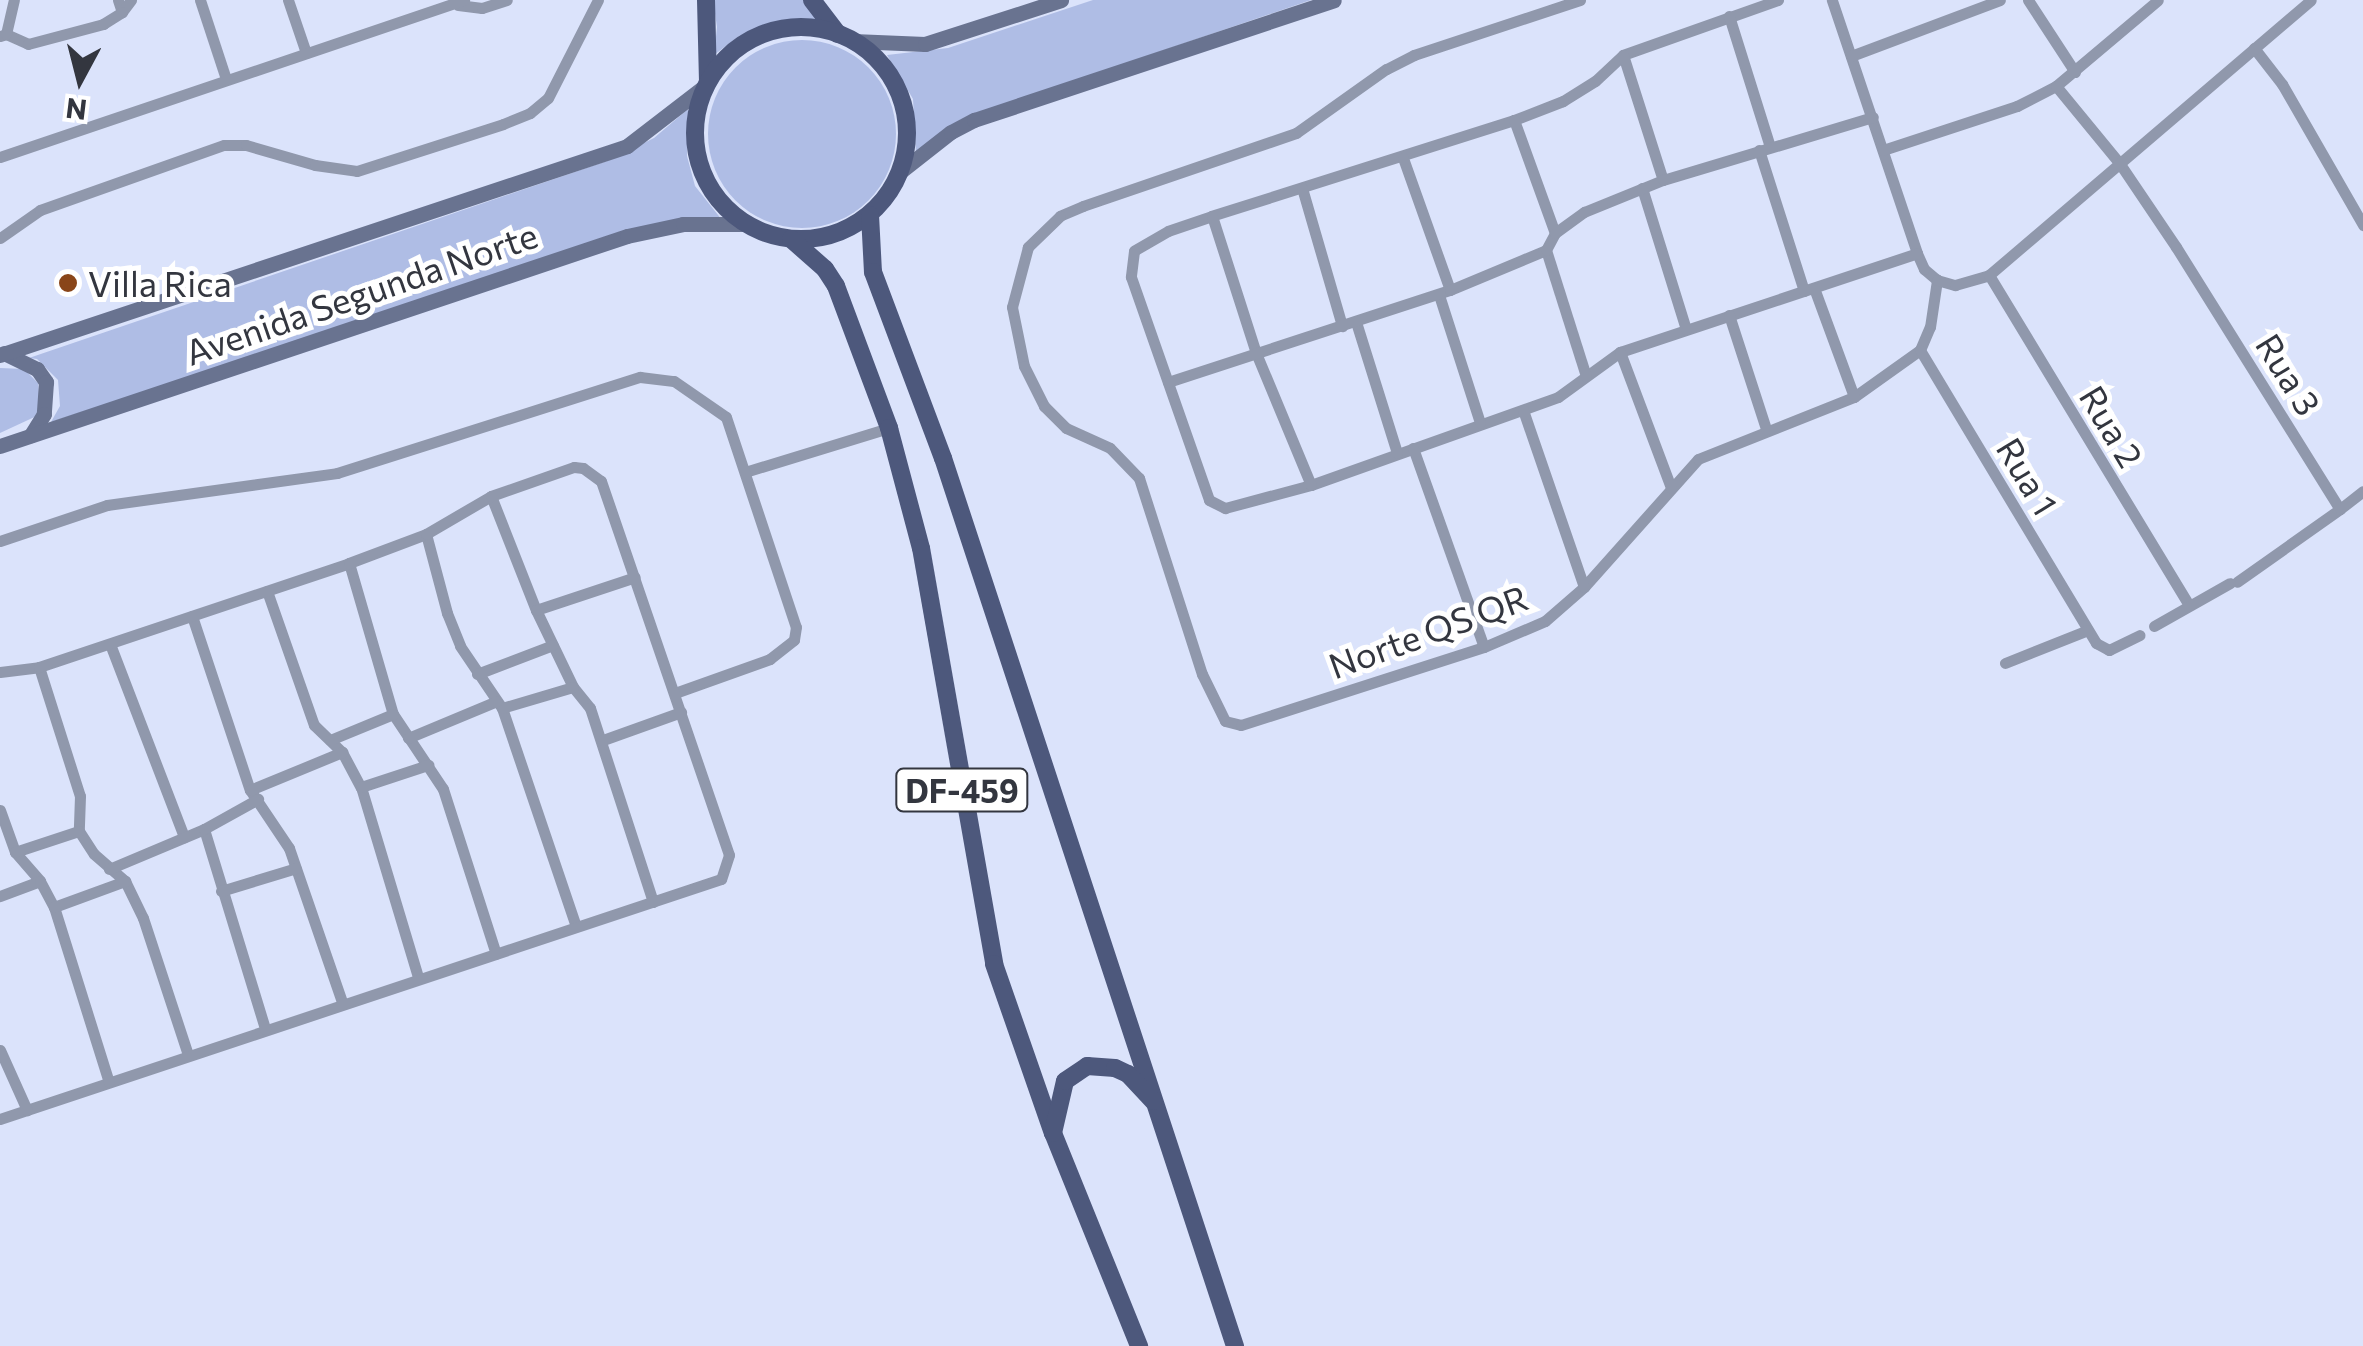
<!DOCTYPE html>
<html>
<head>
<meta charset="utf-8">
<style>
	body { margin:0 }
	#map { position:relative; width:2363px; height:1346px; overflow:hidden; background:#dbe3fb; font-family:Commissioner,sans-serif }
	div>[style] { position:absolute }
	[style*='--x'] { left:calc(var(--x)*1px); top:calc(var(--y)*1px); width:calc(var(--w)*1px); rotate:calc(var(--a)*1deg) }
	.green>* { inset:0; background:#afbde5 }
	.round { border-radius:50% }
	.street>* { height:11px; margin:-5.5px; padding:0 5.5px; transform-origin:5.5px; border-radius:5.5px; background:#9098ac }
	.secondary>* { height:15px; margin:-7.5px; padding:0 7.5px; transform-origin:7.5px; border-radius:7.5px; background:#697390 }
	.primary>* { height:18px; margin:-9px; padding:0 9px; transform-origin:9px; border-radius:9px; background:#4d587c }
	.primary>.ring { margin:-9px; padding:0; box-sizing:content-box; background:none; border:18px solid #4d587c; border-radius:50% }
	.dots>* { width:28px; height:28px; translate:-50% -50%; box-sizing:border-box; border:5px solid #fff; border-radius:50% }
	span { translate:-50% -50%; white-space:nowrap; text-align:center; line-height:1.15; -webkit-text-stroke:10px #fff; paint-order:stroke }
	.shield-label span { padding:2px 8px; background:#fff; border:2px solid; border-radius:8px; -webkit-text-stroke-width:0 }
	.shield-label { font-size:32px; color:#33363f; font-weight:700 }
	.poi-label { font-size:35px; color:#33363f }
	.left { translate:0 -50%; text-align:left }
	.street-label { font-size:35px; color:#33363f }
	.north { position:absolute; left:30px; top:30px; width:100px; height:100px; -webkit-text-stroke:8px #fff; paint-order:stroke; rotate:187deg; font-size:28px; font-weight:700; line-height:40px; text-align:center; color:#33363f }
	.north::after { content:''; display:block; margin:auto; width:35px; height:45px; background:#33363f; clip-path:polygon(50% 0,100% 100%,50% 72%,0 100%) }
</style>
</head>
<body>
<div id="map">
	<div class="green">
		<i style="clip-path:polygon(713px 0,806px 0,822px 19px,773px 23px,739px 36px,714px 55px,717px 27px)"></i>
		<i style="clip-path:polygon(1093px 0,1311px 0,960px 120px,916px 154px,913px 99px,887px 55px,948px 48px)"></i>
		<i class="round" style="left:708px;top:40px;width:188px;height:188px"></i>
		<i style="clip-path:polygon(688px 109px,687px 156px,695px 186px,722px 220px,685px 217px,51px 422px,60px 406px,58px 380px,37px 359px,29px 358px,607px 161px,654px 138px)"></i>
		<i style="clip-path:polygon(0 368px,24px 369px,38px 383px,41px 414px,0 433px)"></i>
	</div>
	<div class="street">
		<i style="--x:118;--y:0;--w:13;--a:72"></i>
		<i style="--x:122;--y:12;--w:15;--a:-53"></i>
		<i style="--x:200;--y:0;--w:83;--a:71.8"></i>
		<i style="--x:288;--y:0;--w:56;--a:71.2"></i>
		<i style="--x:1580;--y:0;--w:175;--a:161.7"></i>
		<i style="--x:1414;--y:55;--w:31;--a:153"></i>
		<i style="--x:1386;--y:69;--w:110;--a:144.6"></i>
		<i style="--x:1296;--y:133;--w:225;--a:161.1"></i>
		<i style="--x:1083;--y:206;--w:25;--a:157"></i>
		<i style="--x:1060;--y:216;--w:45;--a:135.9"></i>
		<i style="--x:1028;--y:247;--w:62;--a:104.9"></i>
		<i style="--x:1012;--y:307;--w:60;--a:78.5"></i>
		<i style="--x:1024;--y:366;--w:45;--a:63.4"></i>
		<i style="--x:1044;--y:406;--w:31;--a:45"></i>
		<i style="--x:1066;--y:428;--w:48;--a:24.4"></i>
		<i style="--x:1110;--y:448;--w:42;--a:46"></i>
		<i style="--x:1139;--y:478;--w:206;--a:72.2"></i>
		<i style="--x:1202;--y:674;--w:52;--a:63.9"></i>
		<i style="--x:1225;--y:721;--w:16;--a:14"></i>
		<i style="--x:1241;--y:725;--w:255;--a:-17.8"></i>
		<i style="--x:1484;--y:647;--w:66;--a:-23.1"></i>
		<i style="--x:1545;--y:621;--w:52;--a:-41.1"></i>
		<i style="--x:1584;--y:587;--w:171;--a:-48.3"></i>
		<i style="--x:1698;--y:459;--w:168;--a:-21.7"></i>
		<i style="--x:1854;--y:397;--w:81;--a:-35.5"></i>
		<i style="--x:1920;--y:350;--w:25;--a:-67"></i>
		<i style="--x:1930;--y:327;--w:48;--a:-81.5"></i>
		<i style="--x:1937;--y:280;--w:17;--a:-140"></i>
		<i style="--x:1924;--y:269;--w:17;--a:-114"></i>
		<i style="--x:1917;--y:253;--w:267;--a:-108.6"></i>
		<i style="--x:1778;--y:0;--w:164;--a:160.5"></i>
		<i style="--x:1623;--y:55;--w:38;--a:137"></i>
		<i style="--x:1595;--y:81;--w:38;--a:148"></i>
		<i style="--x:1563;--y:101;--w:53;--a:158.8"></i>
		<i style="--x:1514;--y:120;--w:317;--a:162.4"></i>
		<i style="--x:1212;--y:216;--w:46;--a:161.2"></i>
		<i style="--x:1168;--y:231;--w:39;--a:150"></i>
		<i style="--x:1134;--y:251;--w:26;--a:97"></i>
		<i style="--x:1131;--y:277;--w:236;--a:70.7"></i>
		<i style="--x:1209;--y:500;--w:18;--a:27"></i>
		<i style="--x:1225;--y:508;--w:89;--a:-15"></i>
		<i style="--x:1311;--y:485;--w:262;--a:-19.6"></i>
		<i style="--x:1558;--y:397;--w:77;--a:-36"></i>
		<i style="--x:1620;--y:352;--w:313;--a:-18.4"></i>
		<i style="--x:2028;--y:0;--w:86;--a:56.9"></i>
		<i style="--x:458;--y:5;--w:24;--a:7"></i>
		<i style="--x:482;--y:8;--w:26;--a:-18"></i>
		<i style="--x:1729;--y:16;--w:137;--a:72.6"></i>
		<i style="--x:6;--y:34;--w:24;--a:24"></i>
		<i style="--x:28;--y:44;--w:78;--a:-14.9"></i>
		<i style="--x:103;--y:24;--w:22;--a:-32"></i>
		<i style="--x:0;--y:36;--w:6;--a:-18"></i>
		<i style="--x:6;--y:34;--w:35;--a:-77"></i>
		<i style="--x:2254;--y:48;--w:46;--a:52.1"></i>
		<i style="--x:2282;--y:84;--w:163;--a:60.1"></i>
		<i style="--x:1623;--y:55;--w:131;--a:72.3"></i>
		<i style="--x:1851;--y:56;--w:159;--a:-20.6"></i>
		<i style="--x:2056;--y:86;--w:101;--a:50.6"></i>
		<i style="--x:2120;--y:164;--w:100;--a:56"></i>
		<i style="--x:2176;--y:247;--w:309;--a:58"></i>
		<i style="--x:2340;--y:509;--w:126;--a:144.7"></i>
		<i style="--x:1514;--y:120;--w:120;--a:70.1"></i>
		<i style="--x:1759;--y:150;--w:148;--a:72.3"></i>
		<i style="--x:1883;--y:150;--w:141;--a:-18.2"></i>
		<i style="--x:2017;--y:106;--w:44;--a:-27.1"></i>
		<i style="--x:2056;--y:86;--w:133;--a:-40.1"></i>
		<i style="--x:0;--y:157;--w:490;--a:-18.7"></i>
		<i style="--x:1403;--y:158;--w:140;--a:70.4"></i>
		<i style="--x:1302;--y:188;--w:144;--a:73.8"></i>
		<i style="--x:1642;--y:188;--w:148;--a:72.7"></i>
		<i style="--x:1212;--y:216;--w:144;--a:72.2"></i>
		<i style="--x:1256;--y:353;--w:143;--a:67.4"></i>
		<i style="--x:0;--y:238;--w:49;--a:-35"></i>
		<i style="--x:40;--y:210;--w:195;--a:-19.5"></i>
		<i style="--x:224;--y:145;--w:22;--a:0"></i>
		<i style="--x:246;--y:145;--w:72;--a:16.2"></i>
		<i style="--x:315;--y:165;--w:42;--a:8.1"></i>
		<i style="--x:357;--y:171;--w:153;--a:-17.8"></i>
		<i style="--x:503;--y:124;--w:29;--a:-22"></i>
		<i style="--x:530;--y:113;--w:23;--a:-40"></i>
		<i style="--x:548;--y:98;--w:110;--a:-63"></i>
		<i style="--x:1546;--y:250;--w:132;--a:72.4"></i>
		<i style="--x:1989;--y:275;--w:386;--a:58.8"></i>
		<i style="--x:1937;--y:280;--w:19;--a:16"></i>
		<i style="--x:1955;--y:285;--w:35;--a:-16"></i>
		<i style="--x:1989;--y:275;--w:423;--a:-40.5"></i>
		<i style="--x:1814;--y:288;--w:116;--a:69.8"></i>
		<i style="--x:1439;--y:295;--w:134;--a:72.2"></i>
		<i style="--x:1729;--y:315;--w:120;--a:72"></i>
		<i style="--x:1356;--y:322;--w:137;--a:72.6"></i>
		<i style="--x:1920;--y:350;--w:342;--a:59"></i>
		<i style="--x:2096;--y:643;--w:15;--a:28"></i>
		<i style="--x:2109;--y:650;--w:34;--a:-26"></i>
		<i style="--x:1620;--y:352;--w:145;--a:69.4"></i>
		<i style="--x:1168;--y:382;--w:297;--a:-18.1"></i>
		<i style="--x:1450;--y:290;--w:104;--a:-22.6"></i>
		<i style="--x:1546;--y:250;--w:19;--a:-62"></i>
		<i style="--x:1555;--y:233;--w:36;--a:-36"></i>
		<i style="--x:1584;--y:212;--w:85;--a:-22.1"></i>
		<i style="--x:1663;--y:180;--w:219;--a:-16.7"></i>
		<i style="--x:1523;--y:410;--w:187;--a:71"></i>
		<i style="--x:1413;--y:448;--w:211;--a:70.4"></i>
		<i style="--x:745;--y:472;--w:151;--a:-17"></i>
		<i style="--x:491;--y:496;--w:123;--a:68.5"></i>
		<i style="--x:536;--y:610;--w:85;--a:64.3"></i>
		<i style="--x:573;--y:687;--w:27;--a:51"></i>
		<i style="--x:590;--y:708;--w:204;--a:72"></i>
		<i style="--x:2340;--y:509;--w:29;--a:-38"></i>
		<i style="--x:426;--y:534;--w:82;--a:75.1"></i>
		<i style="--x:447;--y:613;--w:35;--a:68"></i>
		<i style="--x:460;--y:646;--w:75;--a:55.9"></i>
		<i style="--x:502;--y:708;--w:230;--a:71.3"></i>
		<i style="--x:0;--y:541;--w:113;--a:-18.6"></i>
		<i style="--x:107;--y:505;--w:232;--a:-7.9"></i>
		<i style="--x:337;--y:473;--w:318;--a:-17.6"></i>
		<i style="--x:640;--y:377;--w:34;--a:7"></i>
		<i style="--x:674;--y:381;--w:63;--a:34.7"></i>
		<i style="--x:726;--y:417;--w:221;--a:71.6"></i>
		<i style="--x:796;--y:627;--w:13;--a:99"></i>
		<i style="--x:794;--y:640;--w:31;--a:142"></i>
		<i style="--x:770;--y:659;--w:101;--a:160.3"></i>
		<i style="--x:349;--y:563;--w:157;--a:73.8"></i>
		<i style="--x:393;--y:714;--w:90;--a:56.3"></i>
		<i style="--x:443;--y:789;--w:173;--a:72.2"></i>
		<i style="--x:267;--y:591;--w:142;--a:70.7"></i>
		<i style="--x:314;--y:725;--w:39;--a:44"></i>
		<i style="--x:342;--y:752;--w:40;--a:62"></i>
		<i style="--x:361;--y:787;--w:198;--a:73.3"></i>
		<i style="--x:536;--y:610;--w:104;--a:-18.4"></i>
		<i style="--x:192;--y:616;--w:183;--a:71.6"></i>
		<i style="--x:250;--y:790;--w:70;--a:56.1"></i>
		<i style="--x:289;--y:848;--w:163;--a:71"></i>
		<i style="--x:2154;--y:626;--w:87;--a:-29.5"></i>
		<i style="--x:110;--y:644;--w:207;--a:69"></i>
		<i style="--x:2005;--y:663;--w:89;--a:-21.7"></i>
		<i style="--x:39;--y:667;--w:135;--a:72.4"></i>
		<i style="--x:80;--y:796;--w:35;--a:92"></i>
		<i style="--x:79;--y:831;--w:27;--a:57"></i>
		<i style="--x:94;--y:854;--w:41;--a:41.1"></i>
		<i style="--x:125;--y:881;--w:41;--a:64.1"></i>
		<i style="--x:143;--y:918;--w:144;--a:71.8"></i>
		<i style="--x:0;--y:672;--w:39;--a:-7"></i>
		<i style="--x:39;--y:667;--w:327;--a:-18.5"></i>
		<i style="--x:349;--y:563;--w:82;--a:-20.6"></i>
		<i style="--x:426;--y:534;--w:75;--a:-30.3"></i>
		<i style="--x:491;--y:496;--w:88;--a:-19.3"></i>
		<i style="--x:574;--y:467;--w:9;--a:6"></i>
		<i style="--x:583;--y:468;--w:22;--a:36"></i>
		<i style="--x:601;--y:481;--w:395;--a:71.1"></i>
		<i style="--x:729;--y:855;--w:25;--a:108"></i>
		<i style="--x:721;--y:879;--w:760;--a:161.59"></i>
		<i style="--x:477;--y:674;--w:81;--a:-20.9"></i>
		<i style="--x:502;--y:708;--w:74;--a:-16.5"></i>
		<i style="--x:408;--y:738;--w:96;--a:-22.6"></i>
		<i style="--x:330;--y:740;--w:68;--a:-22.4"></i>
		<i style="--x:603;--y:740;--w:83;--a:-19.7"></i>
		<i style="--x:361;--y:787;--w:71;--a:-18.2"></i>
		<i style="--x:250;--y:790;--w:100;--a:-22.4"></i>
		<i style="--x:0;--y:810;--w:45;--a:70.3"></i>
		<i style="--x:15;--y:852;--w:38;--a:49"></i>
		<i style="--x:40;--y:881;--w:43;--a:159.4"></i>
		<i style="--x:204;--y:829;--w:209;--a:73"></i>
		<i style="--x:15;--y:852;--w:67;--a:-18.2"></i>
		<i style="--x:109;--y:869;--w:103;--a:-22.8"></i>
		<i style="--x:204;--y:829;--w:62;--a:-29.1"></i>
		<i style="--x:40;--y:881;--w:30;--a:62"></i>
		<i style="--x:54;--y:907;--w:183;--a:72.6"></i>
		<i style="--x:221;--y:891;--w:78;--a:-17"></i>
		<i style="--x:54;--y:907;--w:76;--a:-20.1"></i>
		<i style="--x:0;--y:1050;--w:66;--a:65.8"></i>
	</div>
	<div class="secondary">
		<i style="--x:853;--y:41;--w:72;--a:2.4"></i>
		<i style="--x:925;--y:44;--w:143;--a:-17.9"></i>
		<i style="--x:901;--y:171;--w:63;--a:-38"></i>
		<i style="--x:951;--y:132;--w:26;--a:-28"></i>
		<i style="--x:974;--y:120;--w:379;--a:-18.4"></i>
		<i style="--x:4;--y:353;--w:37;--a:26"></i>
		<i style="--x:37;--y:369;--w:16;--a:55"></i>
		<i style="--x:46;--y:382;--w:32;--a:94"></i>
		<i style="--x:44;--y:414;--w:25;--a:122"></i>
		<i style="--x:0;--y:355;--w:661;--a:-18.43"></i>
		<i style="--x:627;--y:146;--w:98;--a:-37.6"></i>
		<i style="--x:0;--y:446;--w:661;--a:-18.52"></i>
		<i style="--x:627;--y:236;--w:57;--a:-12.1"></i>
		<i style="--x:683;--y:224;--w:63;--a:0"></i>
	</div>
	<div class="primary">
		<i style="--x:706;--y:0;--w:80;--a:88.6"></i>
		<i style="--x:812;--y:0;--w:43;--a:52.6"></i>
		<i class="ring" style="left:695px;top:27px;width:194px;height:194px"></i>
		<i style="--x:870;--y:215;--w:57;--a:87"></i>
		<i style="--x:873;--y:272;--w:199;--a:69.4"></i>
		<i style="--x:943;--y:458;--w:935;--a:71.8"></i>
		<i style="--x:791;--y:239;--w:45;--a:41.4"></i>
		<i style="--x:825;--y:269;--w:20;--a:57"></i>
		<i style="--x:836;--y:286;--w:152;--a:69.5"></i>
		<i style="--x:889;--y:428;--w:124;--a:75.1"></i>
		<i style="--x:921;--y:548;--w:422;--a:80"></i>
		<i style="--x:994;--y:964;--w:179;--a:70.8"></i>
		<i style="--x:1053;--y:1133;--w:230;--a:68"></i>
		<i style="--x:1053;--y:1133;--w:53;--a:-77"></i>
		<i style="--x:1065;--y:1081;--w:27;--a:-34"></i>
		<i style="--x:1087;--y:1066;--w:28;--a:4"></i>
		<i style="--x:1115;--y:1068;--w:14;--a:25"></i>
		<i style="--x:1128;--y:1074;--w:37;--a:47"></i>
	</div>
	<div class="dots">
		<i style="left:68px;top:283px;background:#894519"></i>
	</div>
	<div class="shield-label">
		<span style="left:962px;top:790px">DF-459</span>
	</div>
	<div class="poi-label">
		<span class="left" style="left:88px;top:283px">Villa Rica</span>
	</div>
	<div class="street-label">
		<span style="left:361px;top:293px;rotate:-19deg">Avenida Segunda Norte</span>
		<span style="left:2289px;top:374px;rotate:58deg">Rua 3</span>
		<span style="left:2112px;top:426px;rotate:59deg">Rua 2</span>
		<span style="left:2028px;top:476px;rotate:59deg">Rua 1</span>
		<span style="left:1428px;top:631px;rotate:-20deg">Norte QS QR</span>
	</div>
	<div class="north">N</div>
</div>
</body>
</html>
